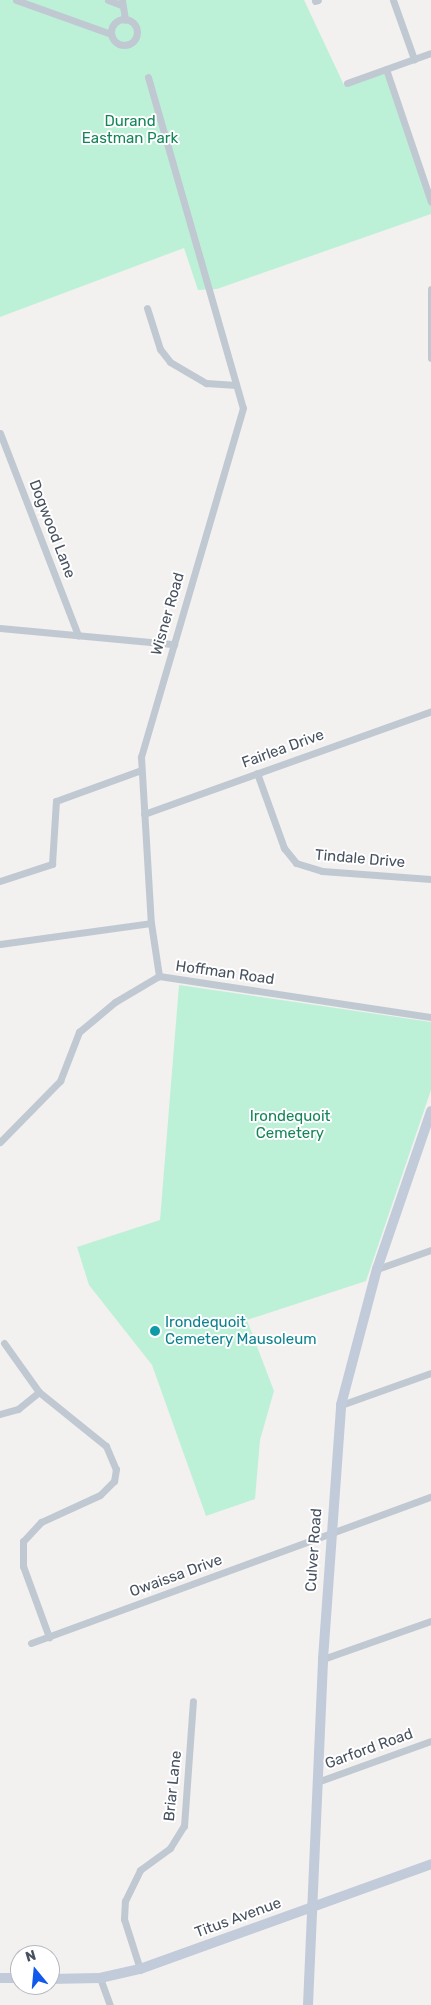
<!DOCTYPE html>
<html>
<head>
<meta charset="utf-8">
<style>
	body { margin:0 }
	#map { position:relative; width:431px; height:2005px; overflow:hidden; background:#f3f0f0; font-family:Rubik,sans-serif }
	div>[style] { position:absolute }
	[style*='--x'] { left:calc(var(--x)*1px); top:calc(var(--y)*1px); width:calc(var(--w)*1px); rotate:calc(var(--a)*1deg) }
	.green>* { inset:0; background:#bdf1d7 }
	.minor>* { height:7px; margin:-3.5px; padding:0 3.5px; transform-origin:3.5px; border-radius:3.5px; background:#c0c9d2 }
	.minor>.ring { margin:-3.5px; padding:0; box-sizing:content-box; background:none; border:7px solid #c0c9d2; border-radius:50% }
	.secondary>* { height:10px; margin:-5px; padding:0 5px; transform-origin:5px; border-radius:5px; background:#c2cbda }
	.dots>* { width:14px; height:14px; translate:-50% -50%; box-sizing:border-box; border:2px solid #fff; border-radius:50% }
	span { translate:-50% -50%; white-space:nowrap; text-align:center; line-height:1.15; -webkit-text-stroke:4px #fff; paint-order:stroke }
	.park-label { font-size:15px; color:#138559 }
	.street-label { font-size:15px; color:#47515f }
	.culture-label { font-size:15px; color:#0d838f }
	.left { translate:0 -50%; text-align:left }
	.north { position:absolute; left:10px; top:1945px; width:50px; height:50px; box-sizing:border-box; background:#fff; border:1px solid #b5b9bf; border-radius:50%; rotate:343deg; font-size:14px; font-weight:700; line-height:20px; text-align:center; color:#47515f }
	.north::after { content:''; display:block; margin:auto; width:18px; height:22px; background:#1158ec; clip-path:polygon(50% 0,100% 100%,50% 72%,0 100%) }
</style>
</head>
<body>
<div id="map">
	<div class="green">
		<i style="clip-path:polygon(0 0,304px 0,344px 85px,386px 71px,431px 202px,431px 214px,217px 289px,198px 290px,184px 248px,0 317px)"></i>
		<i style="clip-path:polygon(179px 985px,431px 1022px,431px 1090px,366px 1281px,247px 1320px,274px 1391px,260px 1440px,255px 1499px,206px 1516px,152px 1365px,89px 1285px,77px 1247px,160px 1220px)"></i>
	</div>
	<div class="minor">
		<i style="--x:16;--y:0;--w:101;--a:19.7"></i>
		<i style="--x:108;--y:0;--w:14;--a:21"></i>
		<i style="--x:122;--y:0;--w:20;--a:81"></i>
		<i style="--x:393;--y:0;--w:63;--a:70.4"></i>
		<i style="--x:315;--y:1;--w:3;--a:-18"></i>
		<i class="ring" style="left:111px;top:19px;width:19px;height:19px"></i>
		<i style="--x:386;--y:69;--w:140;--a:71.3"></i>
		<i style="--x:148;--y:77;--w:344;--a:74"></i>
		<i style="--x:243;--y:408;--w:364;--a:106.3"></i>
		<i style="--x:141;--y:757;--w:166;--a:86.6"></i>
		<i style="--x:151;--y:923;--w:54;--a:81.4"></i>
		<i style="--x:347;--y:83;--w:89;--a:-19.7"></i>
		<i style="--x:431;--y:289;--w:69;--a:90"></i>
		<i style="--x:147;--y:308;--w:43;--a:72.4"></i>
		<i style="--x:160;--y:349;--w:16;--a:52"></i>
		<i style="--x:170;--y:362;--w:42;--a:30.3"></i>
		<i style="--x:206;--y:383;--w:30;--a:4"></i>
		<i style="--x:0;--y:433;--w:217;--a:68.9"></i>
		<i style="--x:0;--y:628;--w:175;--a:5.3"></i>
		<i style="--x:257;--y:773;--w:80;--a:70.2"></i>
		<i style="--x:284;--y:848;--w:19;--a:51"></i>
		<i style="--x:296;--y:863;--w:27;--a:17"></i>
		<i style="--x:322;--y:871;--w:109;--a:4.2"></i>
		<i style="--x:144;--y:814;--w:305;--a:-19.7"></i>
		<i style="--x:0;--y:881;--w:55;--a:-18.1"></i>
		<i style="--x:52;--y:864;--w:63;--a:-86.4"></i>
		<i style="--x:56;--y:801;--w:90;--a:-20"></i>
		<i style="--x:0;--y:944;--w:152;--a:-7.9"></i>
		<i style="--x:0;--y:1142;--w:86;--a:-45.5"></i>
		<i style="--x:60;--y:1081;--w:53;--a:-68.8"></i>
		<i style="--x:79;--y:1032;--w:47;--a:-39.8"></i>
		<i style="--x:115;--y:1002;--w:51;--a:-30.6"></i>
		<i style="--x:159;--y:976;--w:275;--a:8.6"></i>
		<i style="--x:377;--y:1269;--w:57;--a:-19.4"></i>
		<i style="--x:4;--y:1343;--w:60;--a:54.5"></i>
		<i style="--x:39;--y:1392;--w:86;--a:38.9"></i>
		<i style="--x:106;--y:1446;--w:25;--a:67"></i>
		<i style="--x:116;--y:1469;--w:12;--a:99"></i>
		<i style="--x:114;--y:1481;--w:20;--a:135"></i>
		<i style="--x:100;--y:1495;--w:65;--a:155.4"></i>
		<i style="--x:41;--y:1522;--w:26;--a:133"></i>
		<i style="--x:23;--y:1541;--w:25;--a:90"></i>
		<i style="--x:23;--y:1566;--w:76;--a:69.9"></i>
		<i style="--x:341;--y:1405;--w:96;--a:-19.6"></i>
		<i style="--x:0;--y:1414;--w:19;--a:-16"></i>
		<i style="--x:18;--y:1409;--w:27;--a:-39"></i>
		<i style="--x:31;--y:1643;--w:426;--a:-20.1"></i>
		<i style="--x:323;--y:1659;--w:114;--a:-19.4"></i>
		<i style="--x:317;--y:1782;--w:121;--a:-19.8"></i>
		<i style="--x:140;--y:1969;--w:52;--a:-107.7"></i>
		<i style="--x:124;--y:1919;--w:18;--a:-87"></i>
		<i style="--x:125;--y:1901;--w:34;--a:-64"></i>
		<i style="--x:140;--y:1870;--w:37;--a:-36"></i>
		<i style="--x:170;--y:1848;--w:26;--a:-58"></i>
		<i style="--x:184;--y:1826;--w:125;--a:-85.9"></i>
		<i style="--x:100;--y:1978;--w:29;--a:70"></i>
	</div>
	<div class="secondary">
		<i style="--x:0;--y:1978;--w:20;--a:0"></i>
		<i style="--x:50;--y:1979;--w:50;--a:-1.1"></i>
		<i style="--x:100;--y:1978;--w:41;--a:-12.7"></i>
		<i style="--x:140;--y:1969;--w:309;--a:-19.8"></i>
		<i style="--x:308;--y:2005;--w:346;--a:-87.5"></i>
		<i style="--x:323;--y:1659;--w:255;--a:-85.9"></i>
		<i style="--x:341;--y:1405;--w:141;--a:-75.2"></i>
		<i style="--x:377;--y:1269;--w:167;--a:-71.1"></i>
	</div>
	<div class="dots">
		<i style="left:155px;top:1331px;background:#0f9aa8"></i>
	</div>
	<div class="park-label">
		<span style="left:130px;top:130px">Durand<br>Eastman Park</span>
		<span style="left:290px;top:1125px">Irondequoit<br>Cemetery</span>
	</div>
	<div class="street-label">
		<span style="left:52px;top:529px;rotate:69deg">Dogwood Lane</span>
		<span style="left:168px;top:614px;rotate:-74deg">Wisner Road</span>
		<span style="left:283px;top:749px;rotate:-20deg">Fairlea Drive</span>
		<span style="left:360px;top:859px;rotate:5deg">Tindale Drive</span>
		<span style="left:225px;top:973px;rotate:8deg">Hoffman Road</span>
		<span style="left:314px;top:1550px;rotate:-86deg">Culver Road</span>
		<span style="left:176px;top:1576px;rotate:-20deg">Owaissa Drive</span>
		<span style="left:369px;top:1749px;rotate:-20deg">Garford Road</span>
		<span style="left:173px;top:1786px;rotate:-84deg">Briar Lane</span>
		<span style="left:238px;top:1918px;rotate:-20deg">Titus Avenue</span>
	</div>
	<div class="culture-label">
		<span class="left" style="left:165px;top:1331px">Irondequoit<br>Cemetery Mausoleum</span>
	</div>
	<div class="north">N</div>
</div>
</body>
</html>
